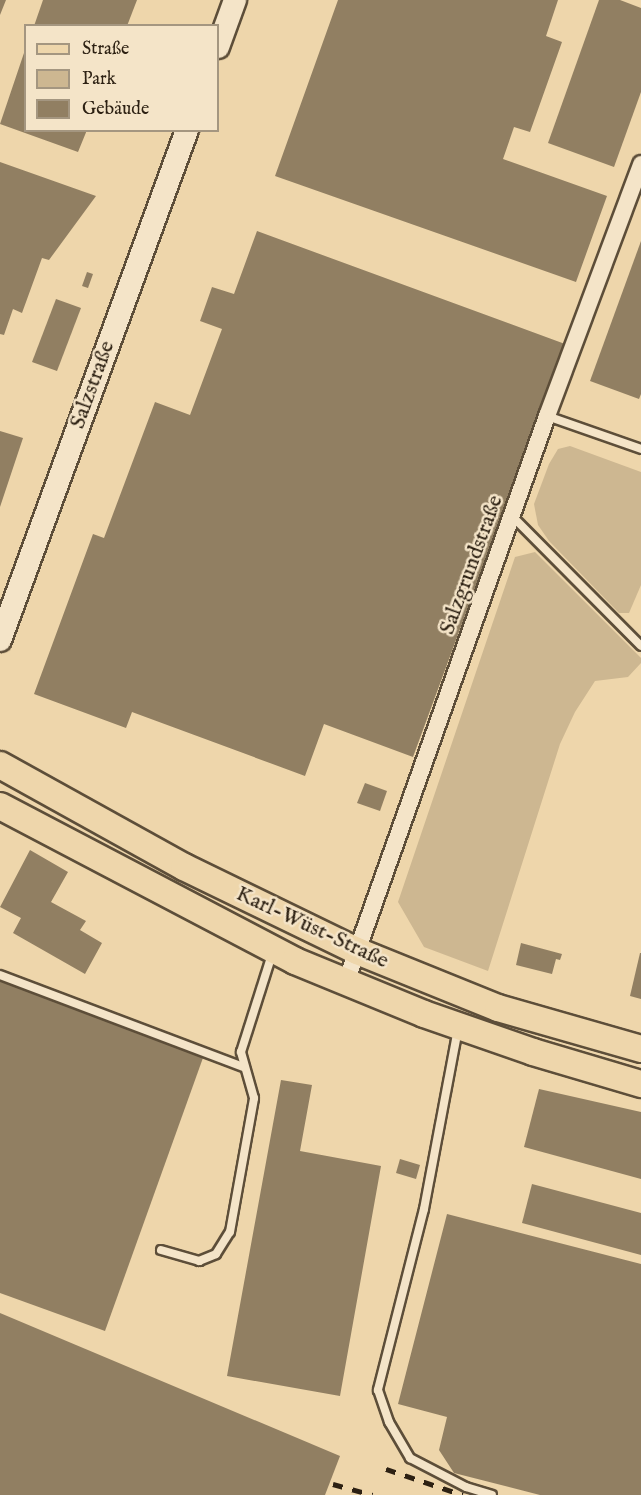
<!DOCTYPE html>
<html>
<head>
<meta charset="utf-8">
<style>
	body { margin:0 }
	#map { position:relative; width:641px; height:1495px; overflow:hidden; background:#eed6ab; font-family:"IM FELL English",serif }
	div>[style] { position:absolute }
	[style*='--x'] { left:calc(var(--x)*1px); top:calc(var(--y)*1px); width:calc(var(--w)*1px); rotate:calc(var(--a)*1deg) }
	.green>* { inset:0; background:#cdb791 }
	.building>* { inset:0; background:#917f62 }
	.roads { filter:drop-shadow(2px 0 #5d4e39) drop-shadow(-2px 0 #5d4e39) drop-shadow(0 2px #5d4e39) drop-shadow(0 -2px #5d4e39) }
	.lane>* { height:8px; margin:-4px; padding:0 4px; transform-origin:4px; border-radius:4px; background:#f4e4c8 }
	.street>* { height:16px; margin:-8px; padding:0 8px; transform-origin:8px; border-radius:8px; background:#f4e4c8 }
	.secondary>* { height:22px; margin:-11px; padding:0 11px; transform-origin:11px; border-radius:11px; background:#f4e4c8 }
	.primary>* { height:26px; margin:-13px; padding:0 13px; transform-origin:13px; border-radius:13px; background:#eed6ab }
	.rail>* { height:4.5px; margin-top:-2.25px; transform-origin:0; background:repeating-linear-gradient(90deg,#2d2113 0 10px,transparent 0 20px) }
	span { translate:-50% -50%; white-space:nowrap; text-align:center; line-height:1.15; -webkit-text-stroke:5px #f4e4c8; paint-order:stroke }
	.street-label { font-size:22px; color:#2d2113 }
	.legend { position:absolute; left:24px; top:24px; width:195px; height:108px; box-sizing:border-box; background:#f4e4c8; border:2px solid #a49680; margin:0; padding:8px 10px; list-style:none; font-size:18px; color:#2d2113 }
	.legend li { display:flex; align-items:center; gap:12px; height:30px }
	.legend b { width:30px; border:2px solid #a49680 }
</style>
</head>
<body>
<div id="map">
	<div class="green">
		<i style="clip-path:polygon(570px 446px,641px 472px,641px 585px,629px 613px,619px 613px,549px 541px,538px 525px,534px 504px,549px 464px,558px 449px)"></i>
		<i style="clip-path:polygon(535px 552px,641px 658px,641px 663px,628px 677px,595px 681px,575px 712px,560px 744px,488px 971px,424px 947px,398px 902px,515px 557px)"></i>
	</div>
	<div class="building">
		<i style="clip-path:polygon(0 0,6px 0,0 15px)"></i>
		<i style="clip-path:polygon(43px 0,137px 0,127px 26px,34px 26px)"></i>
		<i style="clip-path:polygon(338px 0,558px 0,546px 36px,562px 42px,530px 132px,514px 127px,503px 159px,607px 196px,576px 282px,275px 176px)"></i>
		<i style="clip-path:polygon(599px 0,620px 0,641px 8px,641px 92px,614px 167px,548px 143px)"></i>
		<i style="clip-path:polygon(25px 50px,26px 130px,87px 130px,78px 152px,0 124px)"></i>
		<i style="clip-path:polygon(0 162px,96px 196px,49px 260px,42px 258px,22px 313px,13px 309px,4px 335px,0 334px)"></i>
		<i style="clip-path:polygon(257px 231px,565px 344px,413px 757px,324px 724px,305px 776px,132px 712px,126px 728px,34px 694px,93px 534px,104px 538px,155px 402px,190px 415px,222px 329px,200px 321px,212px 287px,234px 294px)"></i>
		<i style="clip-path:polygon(641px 241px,641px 394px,639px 399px,590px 381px)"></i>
		<i style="clip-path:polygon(87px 272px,93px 274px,88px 288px,82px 286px)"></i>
		<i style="clip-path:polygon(56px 299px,81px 308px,57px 371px,32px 362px)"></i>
		<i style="clip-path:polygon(0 431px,23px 438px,0 507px)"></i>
		<i style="clip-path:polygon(365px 783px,387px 791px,380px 811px,357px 803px)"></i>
		<i style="clip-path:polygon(30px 850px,68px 872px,51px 902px,86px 921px,80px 930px,102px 943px,85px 974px,13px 933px,21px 918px,0 907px)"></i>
		<i style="clip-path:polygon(521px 943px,562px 954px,560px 960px,556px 959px,552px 974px,516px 965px)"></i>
		<i style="clip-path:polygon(640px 953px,641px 953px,641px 999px,630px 996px)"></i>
		<i style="clip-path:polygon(0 981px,204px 1055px,105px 1331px,0 1293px)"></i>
		<i style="clip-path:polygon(281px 1080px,312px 1085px,300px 1151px,381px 1166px,340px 1396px,227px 1376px)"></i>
		<i style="clip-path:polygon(539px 1089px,641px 1112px,641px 1179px,524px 1147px)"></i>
		<i style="clip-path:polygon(400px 1159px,420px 1165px,416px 1179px,396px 1173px)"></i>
		<i style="clip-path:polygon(532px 1184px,641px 1213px,641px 1255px,522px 1223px)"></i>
		<i style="clip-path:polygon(447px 1214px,641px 1264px,641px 1495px,540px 1495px,454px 1473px,439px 1450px,447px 1417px,398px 1404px)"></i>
		<i style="clip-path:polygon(0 1313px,340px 1456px,325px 1495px,0 1495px)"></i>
	</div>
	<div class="roads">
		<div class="lane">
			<i style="--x:547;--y:416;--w:100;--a:19.3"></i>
			<i style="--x:514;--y:518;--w:180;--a:45.2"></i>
			<i style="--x:0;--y:975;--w:261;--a:20.7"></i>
			<i style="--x:458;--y:1029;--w:183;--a:100.7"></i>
			<i style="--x:424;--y:1209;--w:187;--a:104.3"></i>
			<i style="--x:378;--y:1390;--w:34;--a:71"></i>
			<i style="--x:389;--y:1422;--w:42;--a:59.7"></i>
			<i style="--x:410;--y:1458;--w:63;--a:27.4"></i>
			<i style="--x:466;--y:1487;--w:27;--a:17"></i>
			<i style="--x:161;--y:1250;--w:40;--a:16"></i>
			<i style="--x:199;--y:1261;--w:18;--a:-22"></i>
			<i style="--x:216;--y:1254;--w:26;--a:-58"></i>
			<i style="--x:230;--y:1232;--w:136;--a:-79.8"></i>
			<i style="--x:254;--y:1098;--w:48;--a:-105.8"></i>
			<i style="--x:241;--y:1052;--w:103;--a:-72.4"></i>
		</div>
		<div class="street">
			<i style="--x:346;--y:982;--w:601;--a:-70.45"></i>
			<i style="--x:547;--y:416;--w:269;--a:-69.5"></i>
		</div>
		<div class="secondary">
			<i style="--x:218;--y:47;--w:50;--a:-70.1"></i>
			<i style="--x:0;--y:640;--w:543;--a:-69.86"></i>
		</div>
		<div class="primary">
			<i style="--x:0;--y:765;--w:210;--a:29"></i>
			<i style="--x:184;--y:867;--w:192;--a:25.9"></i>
			<i style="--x:357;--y:951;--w:152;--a:22"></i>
			<i style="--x:498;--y:1008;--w:149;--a:16"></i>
			<i style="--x:0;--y:806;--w:333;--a:27.7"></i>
			<i style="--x:295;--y:961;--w:139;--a:22.3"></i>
			<i style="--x:424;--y:1014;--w:115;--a:19.2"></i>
			<i style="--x:533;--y:1052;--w:113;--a:16.5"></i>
		</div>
	</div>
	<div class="rail">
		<i style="--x:386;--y:1469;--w:81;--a:18.7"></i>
		<i style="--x:333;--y:1484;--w:41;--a:15.4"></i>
	</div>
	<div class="street-label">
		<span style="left:93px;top:385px;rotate:-70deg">Salzstraße</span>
		<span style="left:472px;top:565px;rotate:-70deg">Salzgrundstraße</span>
		<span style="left:312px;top:928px;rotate:25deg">Karl-Wüst-Straße</span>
	</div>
	<ul class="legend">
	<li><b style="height:8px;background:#eed6ab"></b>Straße</li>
	<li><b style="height:16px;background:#cdb791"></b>Park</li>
	<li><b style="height:16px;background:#917f62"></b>Gebäude</li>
	</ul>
</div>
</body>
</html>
